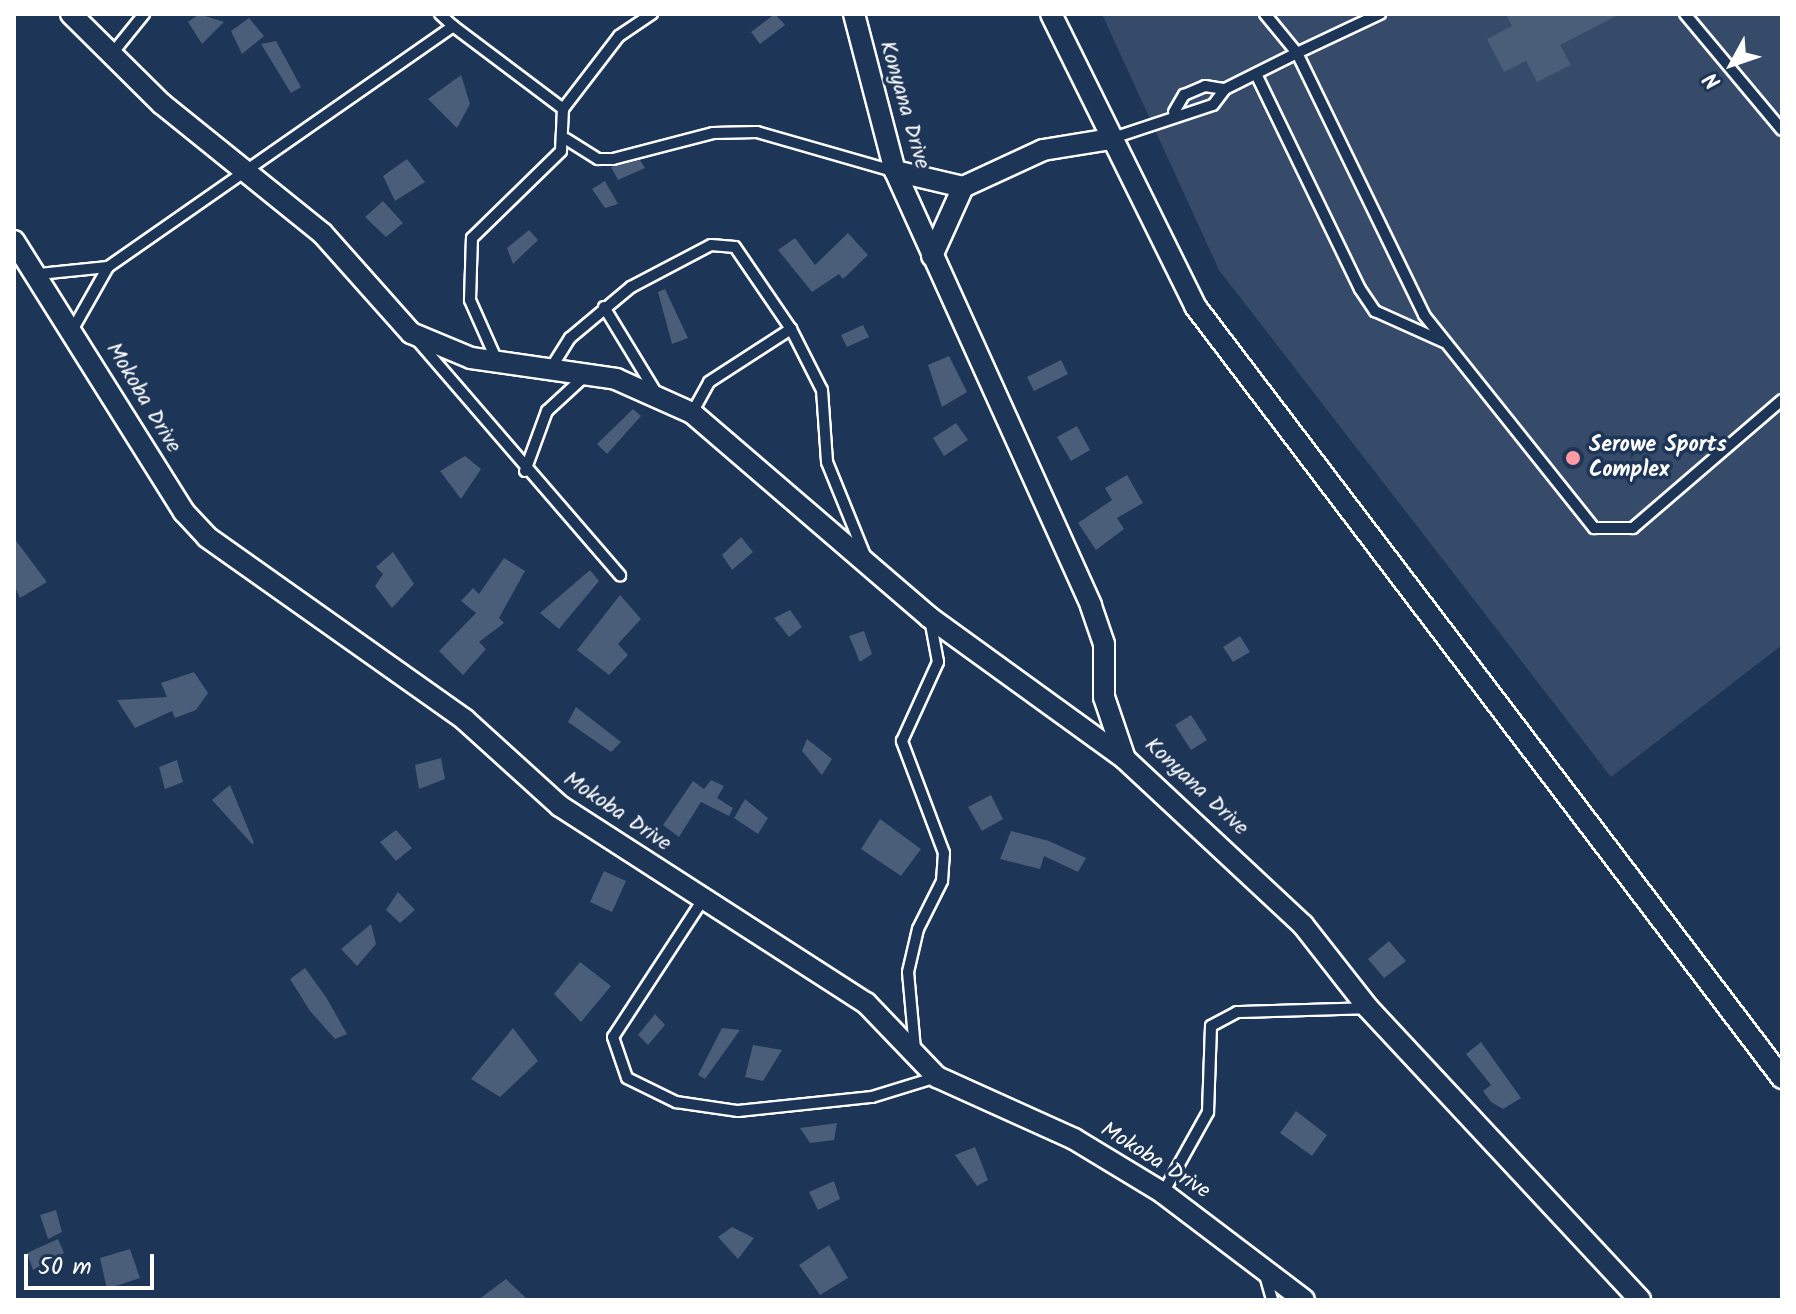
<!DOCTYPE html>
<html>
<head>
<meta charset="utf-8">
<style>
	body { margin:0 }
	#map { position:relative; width:1796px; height:1314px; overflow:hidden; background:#1d3557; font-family:Kalam,sans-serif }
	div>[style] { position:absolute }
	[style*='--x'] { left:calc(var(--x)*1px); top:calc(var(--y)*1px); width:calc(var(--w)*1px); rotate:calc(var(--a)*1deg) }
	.green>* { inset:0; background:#364b69 }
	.building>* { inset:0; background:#4a5d79 }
	.roads { filter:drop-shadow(2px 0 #fff) drop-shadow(-2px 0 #fff) drop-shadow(0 2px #fff) drop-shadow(0 -2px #fff) }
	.lane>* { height:10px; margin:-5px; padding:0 5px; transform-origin:5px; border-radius:5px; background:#1d3557 }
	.street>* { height:20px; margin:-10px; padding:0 10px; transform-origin:10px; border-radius:10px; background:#1d3557 }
	.dots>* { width:22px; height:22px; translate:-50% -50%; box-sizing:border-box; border:4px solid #1d3557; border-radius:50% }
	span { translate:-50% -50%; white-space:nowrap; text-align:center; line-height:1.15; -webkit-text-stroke:7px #1d3557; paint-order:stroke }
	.street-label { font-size:22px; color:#fff }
	.poi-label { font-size:22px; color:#fff; font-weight:700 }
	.left { translate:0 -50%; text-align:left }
	.frame { position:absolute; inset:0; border:16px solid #fff; pointer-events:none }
	.north { position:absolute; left:1692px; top:24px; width:80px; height:80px; -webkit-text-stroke:6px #1d3557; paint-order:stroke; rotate:230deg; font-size:22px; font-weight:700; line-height:32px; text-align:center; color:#fff }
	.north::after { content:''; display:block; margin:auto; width:28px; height:36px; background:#fff; clip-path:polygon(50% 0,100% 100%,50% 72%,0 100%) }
	.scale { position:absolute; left:24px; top:1254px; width:130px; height:36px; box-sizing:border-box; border:4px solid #fff; border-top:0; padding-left:10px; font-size:24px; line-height:28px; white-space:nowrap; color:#fff; -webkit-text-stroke:6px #1d3557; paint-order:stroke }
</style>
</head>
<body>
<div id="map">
	<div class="green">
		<i style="clip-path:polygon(1102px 14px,1782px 14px,1782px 645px,1611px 777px,1219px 270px)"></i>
	</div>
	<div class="building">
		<i style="clip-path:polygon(199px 14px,224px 22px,202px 44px,188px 22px)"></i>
		<i style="clip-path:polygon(775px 14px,785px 25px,760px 44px,751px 32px)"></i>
		<i style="clip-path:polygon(1506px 14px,1620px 14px,1560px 45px,1571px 65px,1537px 82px,1526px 61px,1504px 72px,1487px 39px,1512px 26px)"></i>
		<i style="clip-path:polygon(249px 18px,264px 36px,242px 54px,231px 31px)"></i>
		<i style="clip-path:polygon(276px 41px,301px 87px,291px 93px,261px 44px)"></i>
		<i style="clip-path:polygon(461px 75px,470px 104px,457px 128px,428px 99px)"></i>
		<i style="clip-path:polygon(407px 159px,425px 182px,395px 201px,383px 176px)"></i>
		<i style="clip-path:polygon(640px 160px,645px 168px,618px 180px,611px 167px)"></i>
		<i style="clip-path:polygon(605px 181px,618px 204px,605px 208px,592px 189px)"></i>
		<i style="clip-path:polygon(383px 201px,403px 223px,386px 237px,365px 217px)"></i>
		<i style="clip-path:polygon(529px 230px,538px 240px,513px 264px,507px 248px)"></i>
		<i style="clip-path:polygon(848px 233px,868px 255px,843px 279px,839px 274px,812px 292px,778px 250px,795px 238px,815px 265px)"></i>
		<i style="clip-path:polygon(665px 289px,688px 338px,672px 344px,658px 292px)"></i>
		<i style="clip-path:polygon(863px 325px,869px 337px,847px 347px,841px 335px)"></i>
		<i style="clip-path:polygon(949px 356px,967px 392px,942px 407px,928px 365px)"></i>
		<i style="clip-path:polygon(1061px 360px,1068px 374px,1034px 391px,1027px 377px)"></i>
		<i style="clip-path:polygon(633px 409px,641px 416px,607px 454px,597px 444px)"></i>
		<i style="clip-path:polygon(956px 423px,968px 440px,944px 456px,933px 438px)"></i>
		<i style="clip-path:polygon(1077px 426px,1090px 450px,1071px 461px,1057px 437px)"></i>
		<i style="clip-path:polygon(465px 456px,481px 469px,461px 499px,440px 471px)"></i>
		<i style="clip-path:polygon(1127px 475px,1143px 503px,1117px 518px,1124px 529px,1096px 550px,1078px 523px,1112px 500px,1105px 488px)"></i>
		<i style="clip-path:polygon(741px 537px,753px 552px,732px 570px,722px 555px)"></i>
		<i style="clip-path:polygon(14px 538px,47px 582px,20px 598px,14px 585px)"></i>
		<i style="clip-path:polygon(393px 552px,414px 584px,392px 608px,375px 586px,383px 574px,376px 567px)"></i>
		<i style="clip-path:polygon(504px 558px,525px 571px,499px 618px,504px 623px,479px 642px,486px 649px,463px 675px,439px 651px,476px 613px,461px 601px,473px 588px,479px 594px)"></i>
		<i style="clip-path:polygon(590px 570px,599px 581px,559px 629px,540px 613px)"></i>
		<i style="clip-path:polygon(620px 595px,641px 619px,618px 644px,628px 655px,609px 675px,577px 650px)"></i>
		<i style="clip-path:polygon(790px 610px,802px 627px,789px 637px,774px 618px)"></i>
		<i style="clip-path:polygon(864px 631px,872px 654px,860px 662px,849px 636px)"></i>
		<i style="clip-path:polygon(1240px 636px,1250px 652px,1233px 662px,1223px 647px)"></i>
		<i style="clip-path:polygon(194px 672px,208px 693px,196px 710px,175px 718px,172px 711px,135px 728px,117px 700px,167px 697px,161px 683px)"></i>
		<i style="clip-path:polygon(576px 707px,621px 742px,611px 752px,568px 722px)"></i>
		<i style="clip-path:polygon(1191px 715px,1207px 740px,1191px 750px,1175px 725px)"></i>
		<i style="clip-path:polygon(807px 739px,832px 759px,822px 775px,802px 751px)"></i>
		<i style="clip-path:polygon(441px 758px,445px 779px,419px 789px,415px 765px)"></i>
		<i style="clip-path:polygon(177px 760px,183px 782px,165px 789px,159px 767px)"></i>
		<i style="clip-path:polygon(711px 780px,724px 786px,717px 798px,733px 808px,729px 816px,701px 802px,679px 837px,663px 825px,693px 781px,704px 789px)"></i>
		<i style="clip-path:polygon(230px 785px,254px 843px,252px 844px,212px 800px)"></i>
		<i style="clip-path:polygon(991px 795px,1003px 819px,982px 831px,968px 807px)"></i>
		<i style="clip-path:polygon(745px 799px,768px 818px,758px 834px,734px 818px)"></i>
		<i style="clip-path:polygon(880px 819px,921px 849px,901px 876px,861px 849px)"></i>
		<i style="clip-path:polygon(396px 830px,412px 848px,396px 861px,380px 842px)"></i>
		<i style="clip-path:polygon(1011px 831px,1049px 841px,1086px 858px,1078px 872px,1044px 856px,1040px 869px,1000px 859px)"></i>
		<i style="clip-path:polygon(604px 871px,626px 881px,612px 912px,590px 902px)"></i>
		<i style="clip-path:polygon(398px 892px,415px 910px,400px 923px,386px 910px)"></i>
		<i style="clip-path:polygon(371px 924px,376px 944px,357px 966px,341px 949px)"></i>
		<i style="clip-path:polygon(1389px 941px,1406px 961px,1384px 978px,1368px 959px)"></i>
		<i style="clip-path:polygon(580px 962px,611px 986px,581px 1022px,554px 994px)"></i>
		<i style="clip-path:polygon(305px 968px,326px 997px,347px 1034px,335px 1039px,310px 1011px,290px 979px)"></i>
		<i style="clip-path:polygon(655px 1014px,665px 1025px,648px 1045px,638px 1035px)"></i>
		<i style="clip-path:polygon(513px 1028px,538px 1061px,500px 1097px,471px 1079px)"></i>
		<i style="clip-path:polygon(722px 1028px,740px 1030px,705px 1079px,698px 1075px)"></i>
		<i style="clip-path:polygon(1481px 1042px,1521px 1098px,1503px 1109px,1491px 1102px,1483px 1091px,1491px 1085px,1466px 1054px)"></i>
		<i style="clip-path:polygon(753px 1045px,782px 1050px,763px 1081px,745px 1077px)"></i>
		<i style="clip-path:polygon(1296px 1111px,1327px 1135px,1312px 1156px,1280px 1133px)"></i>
		<i style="clip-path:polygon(837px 1123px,834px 1140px,810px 1143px,800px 1128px)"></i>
		<i style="clip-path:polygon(975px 1147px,988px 1180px,977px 1186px,955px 1155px)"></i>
		<i style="clip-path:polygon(834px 1181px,840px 1199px,818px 1210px,809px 1192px)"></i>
		<i style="clip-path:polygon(56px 1210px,62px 1232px,48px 1239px,40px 1215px)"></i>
		<i style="clip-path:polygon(732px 1227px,754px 1238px,738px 1259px,718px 1237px)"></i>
		<i style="clip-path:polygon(58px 1239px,64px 1253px,33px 1270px,27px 1253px)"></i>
		<i style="clip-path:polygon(829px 1245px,848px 1278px,820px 1295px,799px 1265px)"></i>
		<i style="clip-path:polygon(130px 1249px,140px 1278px,107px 1289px,100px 1258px)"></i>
		<i style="clip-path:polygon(506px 1279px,528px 1300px,478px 1300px)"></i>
	</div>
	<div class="roads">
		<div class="lane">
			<i style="--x:440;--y:14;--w:18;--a:43"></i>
			<i style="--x:1265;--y:14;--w:50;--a:50.6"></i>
			<i style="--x:1297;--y:53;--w:92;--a:-25.2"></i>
			<i style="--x:1685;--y:14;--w:151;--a:50.1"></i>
			<i style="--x:111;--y:55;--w:53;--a:-51.2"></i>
			<i style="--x:1256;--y:74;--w:239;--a:64.2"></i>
			<i style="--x:1360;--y:289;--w:27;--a:56"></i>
			<i style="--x:1375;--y:311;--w:76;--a:24.2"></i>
			<i style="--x:1174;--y:112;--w:20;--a:-60"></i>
			<i style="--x:1184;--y:95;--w:23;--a:-23"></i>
			<i style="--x:1205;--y:86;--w:20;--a:9"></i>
			<i style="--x:566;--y:139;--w:38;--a:32"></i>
			<i style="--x:598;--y:159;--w:15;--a:0"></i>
			<i style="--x:613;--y:159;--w:103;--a:-14.6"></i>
			<i style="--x:713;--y:133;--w:44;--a:-1.3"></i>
			<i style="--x:757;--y:132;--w:141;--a:16"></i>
			<i style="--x:1110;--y:139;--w:108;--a:-18.3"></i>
			<i style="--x:1213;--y:105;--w:20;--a:-53"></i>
			<i style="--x:1225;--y:89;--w:80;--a:-26.6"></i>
			<i style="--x:1297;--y:53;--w:291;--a:64.1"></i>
			<i style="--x:1424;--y:315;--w:273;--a:51.4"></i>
			<i style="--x:1594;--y:528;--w:39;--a:0"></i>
			<i style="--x:1633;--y:528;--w:196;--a:-40.7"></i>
			<i style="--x:39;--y:274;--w:69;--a:-5.8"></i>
			<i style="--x:108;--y:267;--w:421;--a:-34.9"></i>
			<i style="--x:453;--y:26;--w:138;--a:37"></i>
			<i style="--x:604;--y:307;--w:102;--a:58.7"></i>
			<i style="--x:74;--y:327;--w:69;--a:-60.5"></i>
			<i style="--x:417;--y:340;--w:311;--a:49.2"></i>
			<i style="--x:497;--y:361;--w:67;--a:-113.9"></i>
			<i style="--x:470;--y:300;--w:62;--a:-88.2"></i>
			<i style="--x:472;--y:238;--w:124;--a:-44.3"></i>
			<i style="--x:561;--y:151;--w:42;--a:-87.3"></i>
			<i style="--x:563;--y:109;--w:92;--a:-52.5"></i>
			<i style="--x:619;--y:36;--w:40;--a:-34"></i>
			<i style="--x:553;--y:365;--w:32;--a:-58"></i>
			<i style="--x:570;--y:338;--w:80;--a:-39.9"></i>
			<i style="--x:631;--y:287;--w:90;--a:-27.7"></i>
			<i style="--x:711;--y:245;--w:24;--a:5"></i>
			<i style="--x:735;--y:247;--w:99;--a:55.7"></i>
			<i style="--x:692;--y:413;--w:35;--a:-61"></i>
			<i style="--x:709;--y:382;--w:98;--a:-32.9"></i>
			<i style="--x:791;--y:329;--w:68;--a:63.1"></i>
			<i style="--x:822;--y:390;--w:72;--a:86"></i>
			<i style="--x:827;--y:462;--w:104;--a:67.9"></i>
			<i style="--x:525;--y:471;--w:64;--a:-69.9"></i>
			<i style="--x:547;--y:411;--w:52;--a:-42.6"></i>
			<i style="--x:704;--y:898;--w:166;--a:123.2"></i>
			<i style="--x:613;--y:1037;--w:43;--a:71.1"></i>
			<i style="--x:627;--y:1078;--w:55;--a:26.1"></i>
			<i style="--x:676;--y:1102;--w:63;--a:8.3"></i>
			<i style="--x:738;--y:1111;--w:135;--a:-6"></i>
			<i style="--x:872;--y:1097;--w:68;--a:-17.1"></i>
			<i style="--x:915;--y:1049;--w:77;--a:-95.2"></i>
			<i style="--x:908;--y:972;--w:44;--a:-76.9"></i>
			<i style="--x:918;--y:929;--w:54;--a:-63.4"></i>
			<i style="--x:942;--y:881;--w:28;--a:-86"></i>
			<i style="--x:944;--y:853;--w:120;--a:-110.6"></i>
			<i style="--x:902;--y:741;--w:87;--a:-65.5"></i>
			<i style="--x:938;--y:662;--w:44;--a:-100.5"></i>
			<i style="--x:1163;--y:1193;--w:93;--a:-60.9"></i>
			<i style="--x:1208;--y:1112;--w:86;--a:-88"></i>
			<i style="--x:1211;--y:1026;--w:30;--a:-28"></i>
			<i style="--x:1237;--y:1012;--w:131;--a:-1.7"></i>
			<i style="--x:1265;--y:1275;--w:26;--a:74"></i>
		</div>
		<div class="street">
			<i style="--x:71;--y:14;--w:128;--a:44.7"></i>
			<i style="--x:162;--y:104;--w:206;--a:38.9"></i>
			<i style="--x:322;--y:233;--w:134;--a:48.3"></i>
			<i style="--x:411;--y:333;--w:65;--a:22.6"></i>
			<i style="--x:471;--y:358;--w:147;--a:8.2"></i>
			<i style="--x:616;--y:379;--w:83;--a:24.1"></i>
			<i style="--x:692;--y:413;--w:313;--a:40.7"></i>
			<i style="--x:929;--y:617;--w:242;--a:35.9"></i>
			<i style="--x:854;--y:14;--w:162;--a:75.4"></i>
			<i style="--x:895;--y:171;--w:477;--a:65.7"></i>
			<i style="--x:1091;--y:606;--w:40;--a:71.1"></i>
			<i style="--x:1104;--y:644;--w:53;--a:90"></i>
			<i style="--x:1104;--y:697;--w:65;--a:71.3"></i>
			<i style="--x:1125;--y:759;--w:243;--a:43"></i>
			<i style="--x:1303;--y:925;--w:105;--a:51.9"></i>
			<i style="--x:1368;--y:1008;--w:399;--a:47"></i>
			<i style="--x:1051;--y:14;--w:326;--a:63.7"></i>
			<i style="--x:1195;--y:306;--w:970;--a:52.75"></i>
			<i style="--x:895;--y:171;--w:70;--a:13.2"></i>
			<i style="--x:14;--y:241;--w:320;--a:57.9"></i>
			<i style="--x:184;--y:512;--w:34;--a:47"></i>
			<i style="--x:207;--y:537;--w:316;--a:35.3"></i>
			<i style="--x:465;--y:720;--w:128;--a:42.2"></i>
			<i style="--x:560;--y:806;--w:364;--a:32.8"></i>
			<i style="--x:866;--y:1003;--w:103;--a:46.2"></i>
			<i style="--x:937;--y:1077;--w:150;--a:24.3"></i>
			<i style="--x:1074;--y:1139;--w:104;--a:31.2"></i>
			<i style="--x:1163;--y:1193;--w:177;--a:37.2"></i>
			<i style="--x:932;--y:256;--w:76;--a:-65.8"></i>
			<i style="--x:963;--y:187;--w:88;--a:-24.8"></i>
			<i style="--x:1043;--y:150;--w:68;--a:-9.3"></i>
		</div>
	</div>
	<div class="dots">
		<i style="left:1573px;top:458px;background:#ff9aa2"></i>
	</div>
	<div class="street-label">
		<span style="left:904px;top:105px;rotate:74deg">Konyana Drive</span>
		<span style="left:143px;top:398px;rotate:59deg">Mokoba Drive</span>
		<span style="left:1196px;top:787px;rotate:43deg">Konyana Drive</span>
		<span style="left:617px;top:812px;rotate:34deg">Mokoba Drive</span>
		<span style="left:1155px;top:1161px;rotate:32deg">Mokoba Drive</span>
	</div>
	<div class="poi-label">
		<span class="left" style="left:1589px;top:458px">Serowe Sports<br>Complex</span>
	</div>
	<div class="frame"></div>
	<div class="north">N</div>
	<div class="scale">50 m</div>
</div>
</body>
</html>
